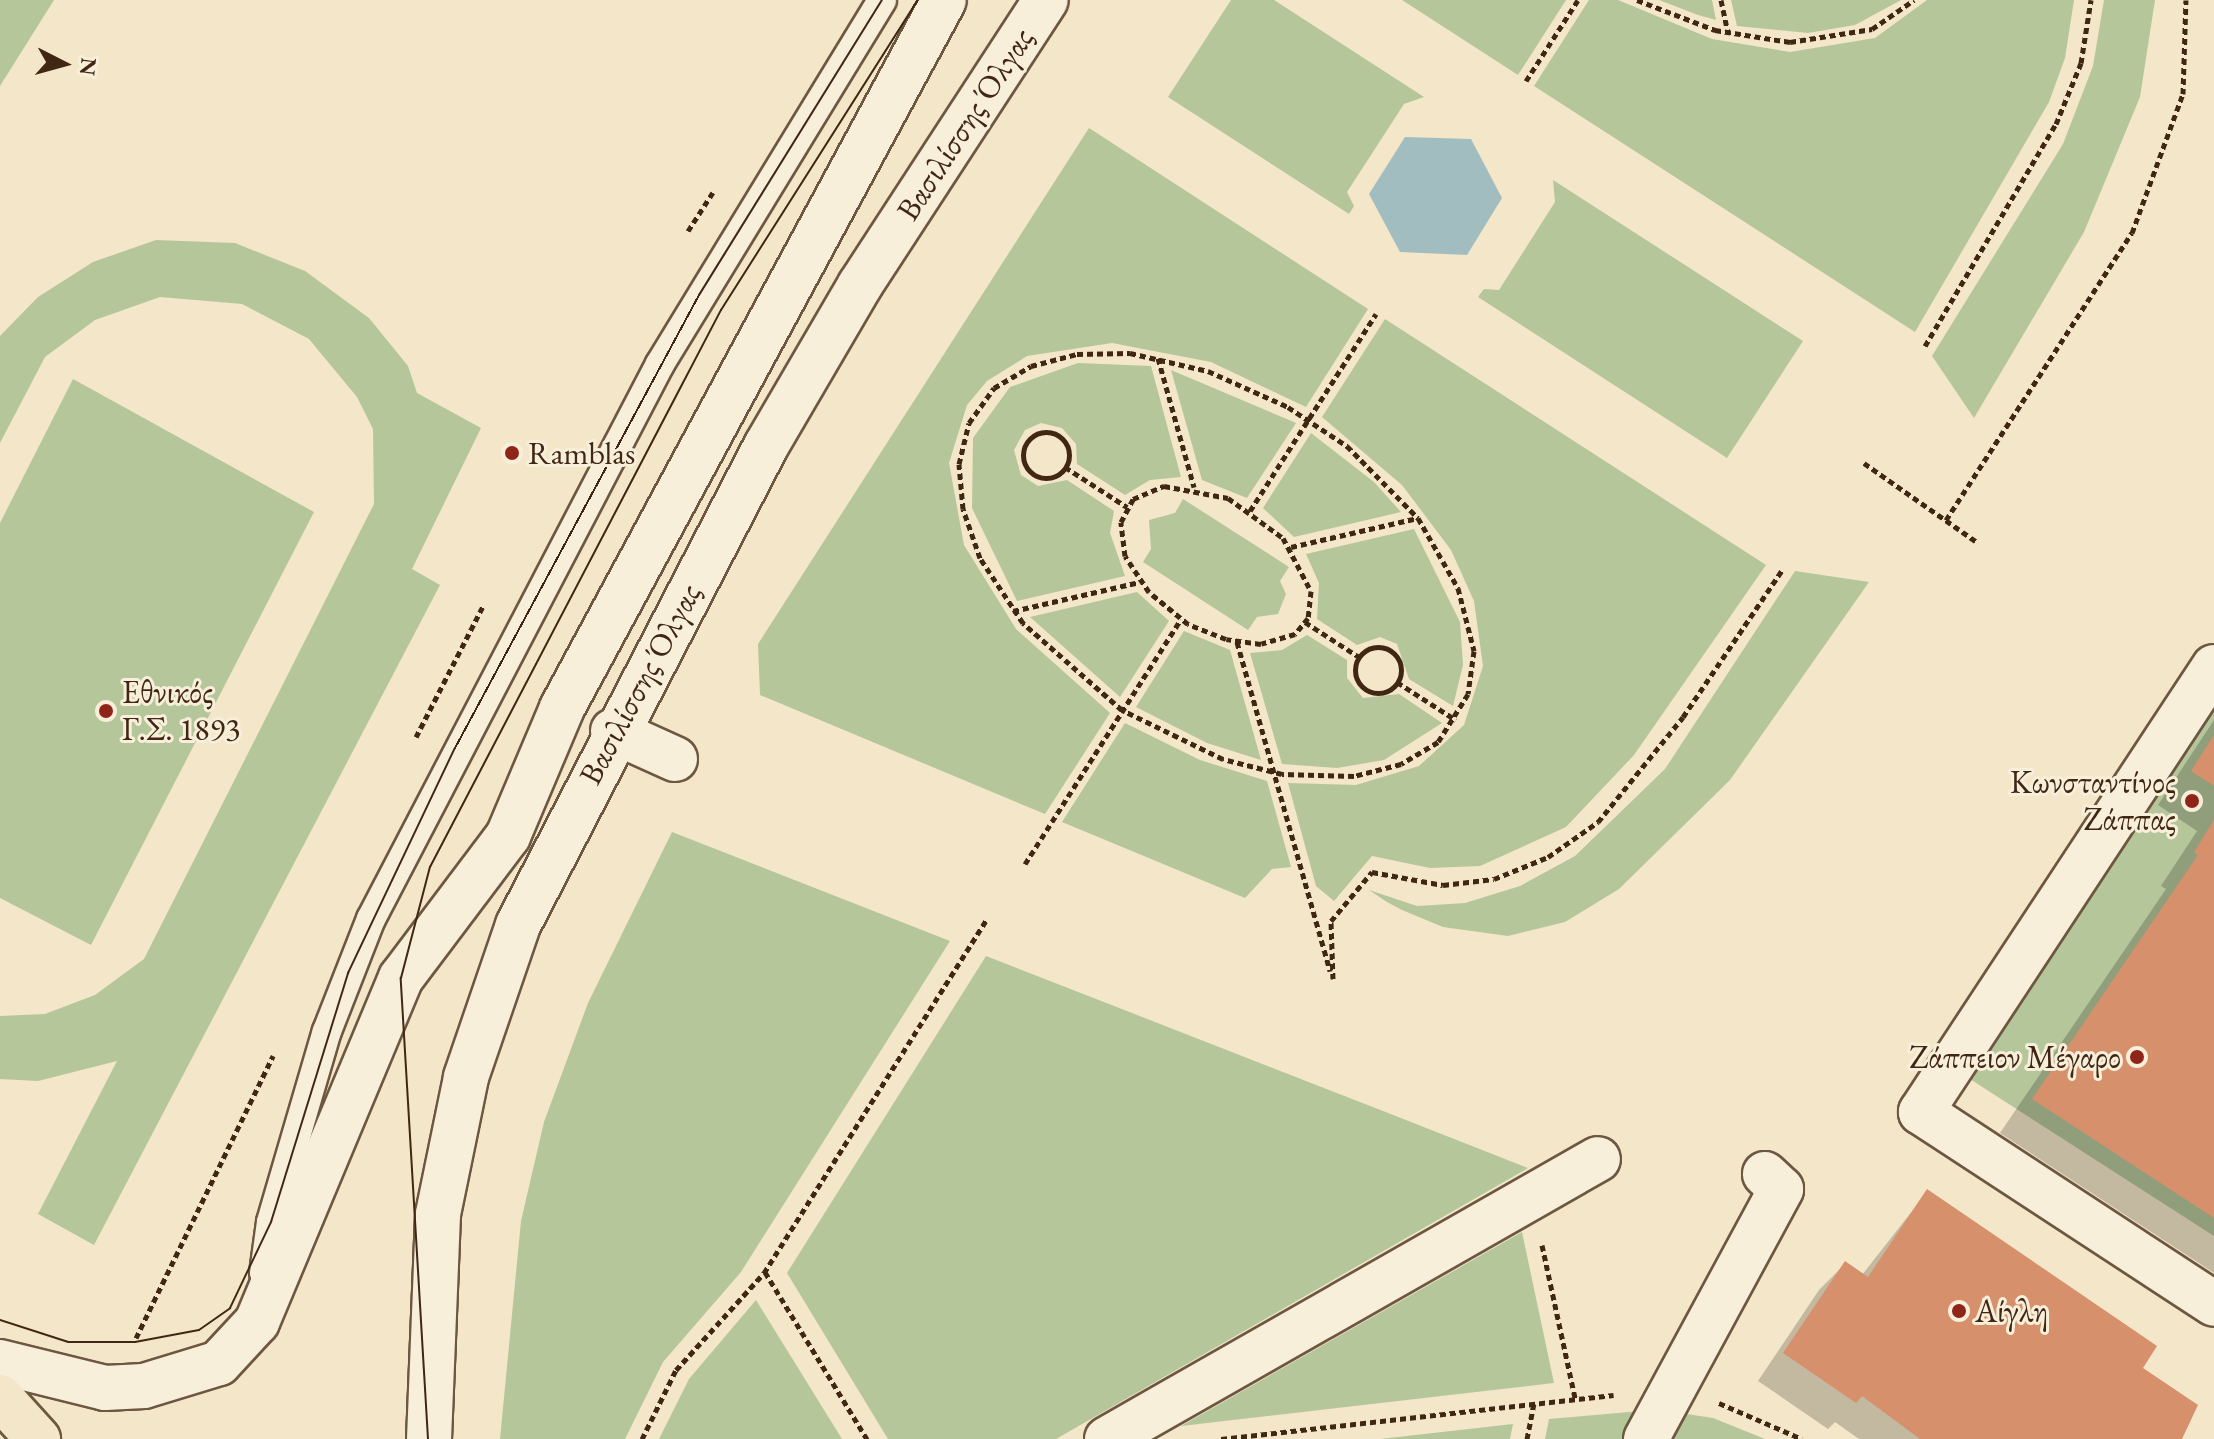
<!DOCTYPE html>
<html>
<head>
<meta charset="utf-8">
<style>
	body { margin:0 }
	#map { position:relative; width:2214px; height:1439px; overflow:hidden; background:#f4e6c8; font-family:"EB Garamond",serif }
	div>[style] { position:absolute }
	[style*='--x'] { left:calc(var(--x)*1px); top:calc(var(--y)*1px); width:calc(var(--w)*1px); rotate:calc(var(--a)*1deg) }
	.green>* { inset:0; background:#b5c69a }
	.water>* { inset:0; background:#a1bdc0 }
	.shadow>* { inset:0; background:#0003 }
	.building>* { inset:0; background:#d6916c }
	.path>* { height:5px; margin-top:-2.5px; transform-origin:0; background:repeating-linear-gradient(90deg,#402714 0 6px,transparent 0 10px) }
	.path>.ring { margin:-2.5px; padding:0; box-sizing:content-box; background:none; border:5px solid #402714; border-radius:50% }
	.roads { filter:drop-shadow(2px 0 #6d5741) drop-shadow(-2px 0 #6d5741) drop-shadow(0 2px #6d5741) drop-shadow(0 -2px #6d5741) }
	.lane>* { height:28px; margin:-14px; padding:0 14px; transform-origin:14px; border-radius:14px; background:#f8efdb }
	.street>* { height:44px; margin:-22px; padding:0 22px; transform-origin:22px; border-radius:22px; background:#f8efdb }
	.primary>* { height:44px; margin:-22px; padding:0 22px; transform-origin:22px; border-radius:22px; background:#f4e6c8 }
	.tram>* { height:2px; margin:-1px; padding:0 1px; transform-origin:1px; border-radius:1px; background:#402714 }
	.dots>* { width:22px; height:22px; translate:-50% -50%; box-sizing:border-box; border:4px solid #f8efdb; border-radius:50% }
	span { translate:-50% -50%; white-space:nowrap; text-align:center; line-height:1.15; -webkit-text-stroke:6px #f8efdb; paint-order:stroke }
	.street-label { font-size:32px; color:#402714 }
	.poi-label { font-size:32px; color:#402714 }
	.left { translate:0 -50%; text-align:left }
	.right { translate:-100% -50%; text-align:right }
	.north { position:absolute; left:24px; top:24px; width:80px; height:80px; -webkit-text-stroke:6px #f8efdb; paint-order:stroke; rotate:96deg; font-size:22px; font-weight:700; line-height:32px; text-align:center; color:#402714 }
	.north::after { content:''; display:block; margin:auto; width:28px; height:36px; background:#402714; clip-path:polygon(50% 0,100% 100%,50% 72%,0 100%) }
</style>
</head>
<body>
<div id="map">
	<div class="green">
		<i style="clip-path:polygon(0 0,54px 0,0 86px)"></i>
		<i style="clip-path:polygon(1231px 0,1274px 0,1424px 97px,1404px 104px,1347px 192px,1354px 206px,1349px 214px,1168px 97px)"></i>
		<i style="clip-path:polygon(1402px 0,1566px 0,1518px 75px)"></i>
		<i style="clip-path:polygon(1589px 0,1618px 0,1712px 39px,1790px 52px,1875px 38px,1927px 0,2074px 0,2065px 58px,2049px 102px,1915px 332px,1534px 86px)"></i>
		<i style="clip-path:polygon(1659px 0,1712px 0,1716px 20px,1698px 15px)"></i>
		<i style="clip-path:polygon(1731px 0,1901px 0,1855px 25px,1808px 33px,1737px 26px)"></i>
		<i style="clip-path:polygon(2104px 0,2155px 0,2140px 97px,2084px 232px,1974px 418px,1932px 356px,2063px 144px,2093px 66px)"></i>
		<i style="clip-path:polygon(1089px 128px,1368px 309px,1306px 407px,1211px 362px,1112px 343px,1027px 356px,987px 381px,967px 405px,949px 463px,964px 545px,1016px 629px,1110px 713px,1045px 814px,760px 695px,758px 644px)"></i>
		<i style="clip-path:polygon(1553px 180px,1803px 341px,1727px 458px,1478px 297px,1484px 289px,1499px 290px,1555px 202px)"></i>
		<i style="clip-path:polygon(156px 240px,235px 243px,305px 271px,369px 318px,408px 366px,417px 393px,481px 428px,412px 569px,440px 585px,94px 1245px,38px 1214px,117px 1061px,38px 1081px,0 1079px,0 1016px,45px 1014px,95px 995px,144px 959px,374px 504px,373px 429px,357px 397px,309px 339px,242px 304px,160px 297px,95px 320px,45px 357px,0 443px,0 336px,38px 297px,93px 262px)"></i>
		<i style="clip-path:polygon(1385px 319px,1766px 565px,1634px 755px,1566px 827px,1480px 866px,1430px 868px,1372px 856px,1334px 901px,1316px 886px,1288px 783px,1356px 785px,1419px 766px,1464px 725px,1483px 666px,1474px 601px,1451px 550px,1402px 485px,1322px 417px)"></i>
		<i style="clip-path:polygon(1078px 363px,1151px 366px,1181px 477px,1150px 480px,1125px 495px,1077px 464px,1076px 444px,1062px 428px,1041px 423px,1025px 430px,1014px 450px,1021px 475px,1038px 486px,1067px 480px,1114px 511px,1110px 533px,1125px 576px,1017px 601px,972px 508px,973px 438px,1010px 387px)"></i>
		<i style="clip-path:polygon(1171px 370px,1296px 423px,1247px 498px,1202px 480px)"></i>
		<i style="clip-path:polygon(73px 379px,314px 512px,91px 945px,0 898px,0 523px)"></i>
		<i style="clip-path:polygon(1311px 433px,1374px 482px,1401px 512px,1294px 537px,1263px 508px)"></i>
		<i style="clip-path:polygon(1183px 499px,1289px 567px,1280px 581px,1286px 594px,1278px 614px,1257px 617px,1248px 630px,1143px 562px,1151px 549px,1149px 520px,1175px 513px)"></i>
		<i style="clip-path:polygon(1414px 529px,1460px 622px,1463px 665px,1453px 706px,1409px 679px,1397px 644px,1380px 637px,1357px 645px,1317px 619px,1319px 583px,1306px 554px)"></i>
		<i style="clip-path:polygon(1795px 571px,1869px 582px,1730px 780px,1619px 889px,1565px 922px,1508px 936px,1443px 927px,1402px 910px,1387px 902px,1369px 890px,1417px 906px,1465px 903px,1520px 886px,1575px 856px,1665px 769px)"></i>
		<i style="clip-path:polygon(1137px 592px,1169px 621px,1120px 697px,1030px 617px)"></i>
		<i style="clip-path:polygon(1184px 631px,1230px 650px,1261px 760px,1207px 743px,1136px 707px)"></i>
		<i style="clip-path:polygon(1307px 635px,1347px 660px,1347px 678px,1363px 698px,1399px 694px,1442px 723px,1384px 760px,1337px 768px,1282px 764px,1250px 653px,1282px 650px)"></i>
		<i style="clip-path:polygon(2214px 672px,2214px 1236px,1956px 1070px)"></i>
		<i style="clip-path:polygon(1125px 723px,1200px 760px,1267px 781px,1291px 867px,1272px 869px,1245px 898px,1062px 822px)"></i>
		<i style="clip-path:polygon(672px 832px,950px 941px,741px 1272px,663px 1362px,625px 1439px,500px 1439px,521px 1221px,544px 1122px,588px 1003px)"></i>
		<i style="clip-path:polygon(986px 956px,1383px 1111px,1528px 1168px,1056px 1439px,888px 1439px,787px 1273px)"></i>
		<i style="clip-path:polygon(1522px 1232px,1554px 1383px,1181px 1426px)"></i>
		<i style="clip-path:polygon(756px 1300px,842px 1439px,659px 1439px,689px 1379px)"></i>
		<i style="clip-path:polygon(1641px 1411px,1626px 1439px,1545px 1439px,1549px 1419px)"></i>
		<i style="clip-path:polygon(1680px 1413px,1713px 1418px,1765px 1439px,1666px 1439px)"></i>
		<i style="clip-path:polygon(1513px 1424px,1510px 1439px,1380px 1439px)"></i>
	</div>
	<div class="water">
		<i style="clip-path:polygon(1405px 137px,1471px 139px,1502px 198px,1467px 255px,1400px 252px,1369px 194px)"></i>
	</div>
	<div class="shadow">
		<i style="clip-path:polygon(2214px 720px,2214px 1273px,2000px 1133px,2166px 889px,2161px 886px,2197px 831px,2158px 805px)"></i>
		<i style="clip-path:polygon(1927px 1192px,2140px 1368px,2179px 1439px,1859px 1439px,1835px 1422px,1828px 1429px,1758px 1381px,1819px 1290px,1845px 1264px,1862px 1275px)"></i>
	</div>
	<div class="building">
		<i style="clip-path:polygon(2214px 735px,2214px 786px,2191px 771px)"></i>
		<i style="clip-path:polygon(2214px 820px,2214px 1218px,2032px 1099px,2198px 855px,2194px 852px)"></i>
		<i style="clip-path:polygon(1927px 1189px,2157px 1346px,2143px 1368px,2198px 1405px,2182px 1439px,1920px 1439px,1862px 1396px,1856px 1403px,1783px 1353px,1845px 1261px,1868px 1277px)"></i>
	</div>
	<div class="path">
		<i style="--x:1637;--y:0;--w:84;--a:21"></i>
		<i style="--x:1715;--y:30;--w:76;--a:9.1"></i>
		<i style="--x:1790;--y:42;--w:83;--a:-9"></i>
		<i style="--x:1872;--y:29;--w:51;--a:-34.6"></i>
		<i style="--x:1721;--y:0;--w:34;--a:78"></i>
		<i style="--x:1526;--y:81;--w:96;--a:-57.3"></i>
		<i style="--x:688;--y:231;--w:46;--a:-57.3"></i>
		<i style="--x:1925;--y:346;--w:258;--a:-59.5"></i>
		<i style="--x:2056;--y:124;--w:66;--a:-67.7"></i>
		<i style="--x:2081;--y:63;--w:64;--a:-81"></i>
		<i style="--x:1130;--y:353;--w:80;--a:13"></i>
		<i style="--x:1208;--y:371;--w:88;--a:24.2"></i>
		<i style="--x:1288;--y:407;--w:71;--a:33.5"></i>
		<i style="--x:1347;--y:446;--w:101;--a:45.4"></i>
		<i style="--x:1418;--y:518;--w:81;--a:60.3"></i>
		<i style="--x:1458;--y:588;--w:65;--a:75.7"></i>
		<i style="--x:1474;--y:651;--w:43;--a:97.9"></i>
		<i style="--x:1468;--y:694;--w:57;--a:122"></i>
		<i style="--x:1438;--y:742;--w:43;--a:149.3"></i>
		<i style="--x:1401;--y:764;--w:49;--a:165.7"></i>
		<i style="--x:1354;--y:776;--w:72;--a:-178.4"></i>
		<i style="--x:1282;--y:774;--w:61;--a:-165.7"></i>
		<i style="--x:1223;--y:759;--w:112;--a:-154.1"></i>
		<i style="--x:1122;--y:710;--w:132;--a:-138.7"></i>
		<i style="--x:1023;--y:623;--w:78;--a:-123.5"></i>
		<i style="--x:980;--y:558;--w:52;--a:-109.1"></i>
		<i style="--x:963;--y:509;--w:45;--a:-95.1"></i>
		<i style="--x:959;--y:464;--w:42;--a:-76.3"></i>
		<i style="--x:969;--y:423;--w:43;--a:-54.5"></i>
		<i style="--x:994;--y:388;--w:43;--a:-30.7"></i>
		<i style="--x:1031;--y:366;--w:48;--a:-14.6"></i>
		<i style="--x:1077;--y:354;--w:53;--a:-1.1"></i>
		<i style="--x:1158;--y:358;--w:134;--a:74.4"></i>
		<i class="ring" style="left:1023px;top:432px;width:41px;height:41px"></i>
		<i style="--x:1864;--y:463;--w:138;--a:35"></i>
		<i style="--x:1065;--y:467;--w:74;--a:32.8"></i>
		<i style="--x:1164;--y:486;--w:65;--a:10.6"></i>
		<i style="--x:1228;--y:498;--w:68;--a:36"></i>
		<i style="--x:1283;--y:538;--w:60;--a:62.2"></i>
		<i style="--x:1311;--y:591;--w:27;--a:96"></i>
		<i style="--x:1308;--y:618;--w:21;--a:129"></i>
		<i style="--x:1295;--y:634;--w:35;--a:164"></i>
		<i style="--x:1261;--y:644;--w:35;--a:-172"></i>
		<i style="--x:1226;--y:639;--w:41;--a:-158.5"></i>
		<i style="--x:1188;--y:624;--w:50;--a:-140.6"></i>
		<i style="--x:1149;--y:592;--w:43;--a:-123.7"></i>
		<i style="--x:1125;--y:556;--w:34;--a:-97"></i>
		<i style="--x:1121;--y:522;--w:26;--a:-62"></i>
		<i style="--x:1133;--y:499;--w:34;--a:-23"></i>
		<i style="--x:1250;--y:511;--w:234;--a:-57.4"></i>
		<i style="--x:1946;--y:520;--w:342;--a:-57.1"></i>
		<i style="--x:2132;--y:233;--w:148;--a:-69.9"></i>
		<i style="--x:2183;--y:94;--w:94;--a:-88.2"></i>
		<i style="--x:1291;--y:547;--w:130;--a:-12.9"></i>
		<i style="--x:1013;--y:611;--w:130;--a:-12.9"></i>
		<i style="--x:1305;--y:622;--w:64;--a:32.9"></i>
		<i style="--x:1237;--y:642;--w:342;--a:74.2"></i>
		<i class="ring" style="left:1355px;top:647px;width:41px;height:41px"></i>
		<i style="--x:1397;--y:682;--w:70;--a:32.8"></i>
		<i style="--x:416;--y:737;--w:149;--a:-62.9"></i>
		<i style="--x:1025;--y:864;--w:290;--a:-57.5"></i>
		<i style="--x:1333;--y:979;--w:58;--a:-92"></i>
		<i style="--x:1331;--y:921;--w:64;--a:-50.1"></i>
		<i style="--x:1372;--y:872;--w:72;--a:10.4"></i>
		<i style="--x:1443;--y:885;--w:51;--a:-6.7"></i>
		<i style="--x:1494;--y:879;--w:58;--a:-22.2"></i>
		<i style="--x:1548;--y:857;--w:61;--a:-35"></i>
		<i style="--x:1598;--y:822;--w:135;--a:-51"></i>
		<i style="--x:1683;--y:717;--w:179;--a:-56"></i>
		<i style="--x:1542;--y:1245;--w:157;--a:77.8"></i>
		<i style="--x:765;--y:1272;--w:196;--a:58.6"></i>
		<i style="--x:136;--y:1338;--w:314;--a:-64.1"></i>
		<i style="--x:1719;--y:1403;--w:90;--a:23.4"></i>
		<i style="--x:642;--y:1439;--w:77;--a:-63.8"></i>
		<i style="--x:676;--y:1370;--w:131;--a:-47.8"></i>
		<i style="--x:764;--y:1273;--w:417;--a:-57.8"></i>
		<i style="--x:1221;--y:1439;--w:395;--a:-6.4"></i>
		<i style="--x:1527;--y:1439;--w:36;--a:-79"></i>
	</div>
	<div class="roads">
		<div class="lane">
			<i style="--x:264;--y:1273;--w:51;--a:-82.2"></i>
			<i style="--x:271;--y:1222;--w:199;--a:-73.7"></i>
			<i style="--x:327;--y:1031;--w:120;--a:-68.6"></i>
			<i style="--x:371;--y:919;--w:626;--a:-62.49"></i>
			<i style="--x:660;--y:364;--w:426;--a:-58.6"></i>
		</div>
		<div class="street">
			<i style="--x:2214;--y:667;--w:533;--a:123.36"></i>
			<i style="--x:1921;--y:1112;--w:350;--a:33.2"></i>
			<i style="--x:613;--y:731;--w:68;--a:24.3"></i>
			<i style="--x:0;--y:1362;--w:108;--a:13.9"></i>
			<i style="--x:105;--y:1388;--w:39;--a:-3"></i>
			<i style="--x:144;--y:1386;--w:78;--a:-17"></i>
			<i style="--x:219;--y:1363;--w:56;--a:-47.2"></i>
			<i style="--x:257;--y:1322;--w:373;--a:-67.3"></i>
			<i style="--x:401;--y:978;--w:178;--a:-53"></i>
			<i style="--x:508;--y:836;--w:139;--a:-67.1"></i>
			<i style="--x:562;--y:708;--w:804;--a:-61.65"></i>
			<i style="--x:429;--y:1439;--w:225;--a:-87.7"></i>
			<i style="--x:438;--y:1214;--w:140;--a:-78.4"></i>
			<i style="--x:466;--y:1077;--w:161;--a:-71.1"></i>
			<i style="--x:518;--y:925;--w:539;--a:-62.63"></i>
			<i style="--x:766;--y:446;--w:186;--a:-59.7"></i>
			<i style="--x:860;--y:285;--w:340;--a:-56.9"></i>
			<i style="--x:1107;--y:1439;--w:565;--a:-29.69"></i>
			<i style="--x:1646;--y:1439;--w:284;--a:-61.6"></i>
			<i style="--x:1781;--y:1189;--w:22;--a:-137"></i>
		</div>
		<div class="primary">
			<i style="--x:0;--y:1397;--w:57;--a:47.9"></i>
		</div>
	</div>
	<div class="tram">
		<i style="--x:0;--y:1320;--w:71;--a:17.9"></i>
		<i style="--x:68;--y:1342;--w:67;--a:0"></i>
		<i style="--x:135;--y:1342;--w:65;--a:-10.6"></i>
		<i style="--x:199;--y:1330;--w:38;--a:-35"></i>
		<i style="--x:230;--y:1308;--w:95;--a:-64.5"></i>
		<i style="--x:271;--y:1222;--w:261;--a:-72.8"></i>
		<i style="--x:348;--y:973;--w:249;--a:-64.6"></i>
		<i style="--x:455;--y:748;--w:515;--a:-61.69"></i>
		<i style="--x:699;--y:295;--w:347;--a:-58.2"></i>
		<i style="--x:428;--y:1439;--w:462;--a:-93.4"></i>
		<i style="--x:401;--y:978;--w:115;--a:-75.4"></i>
		<i style="--x:430;--y:867;--w:628;--a:-62.42"></i>
		<i style="--x:721;--y:310;--w:367;--a:-57.6"></i>
	</div>
	<div class="dots">
		<i style="left:512px;top:453px;background:#8f2418"></i>
		<i style="left:106px;top:711px;background:#8f2418"></i>
		<i style="left:2192px;top:801px;background:#8f2418"></i>
		<i style="left:2137px;top:1057px;background:#8f2418"></i>
		<i style="left:1959px;top:1311px;background:#8f2418"></i>
	</div>
	<div class="street-label">
		<span style="left:965px;top:124px;rotate:-57deg">Βασιλίσσης Όλγας</span>
		<span style="left:640px;top:684px;rotate:-62deg">Βασιλίσσης Όλγας</span>
	</div>
	<div class="poi-label">
		<span class="left" style="left:528px;top:453px">Ramblas</span>
		<span class="left" style="left:122px;top:711px">Εθνικός<br>Γ.Σ. 1893</span>
		<span class="right" style="left:2176px;top:801px">Κωνσταντίνος<br>Ζάππας</span>
		<span class="right" style="left:2121px;top:1057px">Ζάππειον Μέγαρο</span>
		<span class="left" style="left:1975px;top:1311px">Αίγλη</span>
	</div>
	<div class="north">N</div>
</div>
</body>
</html>
